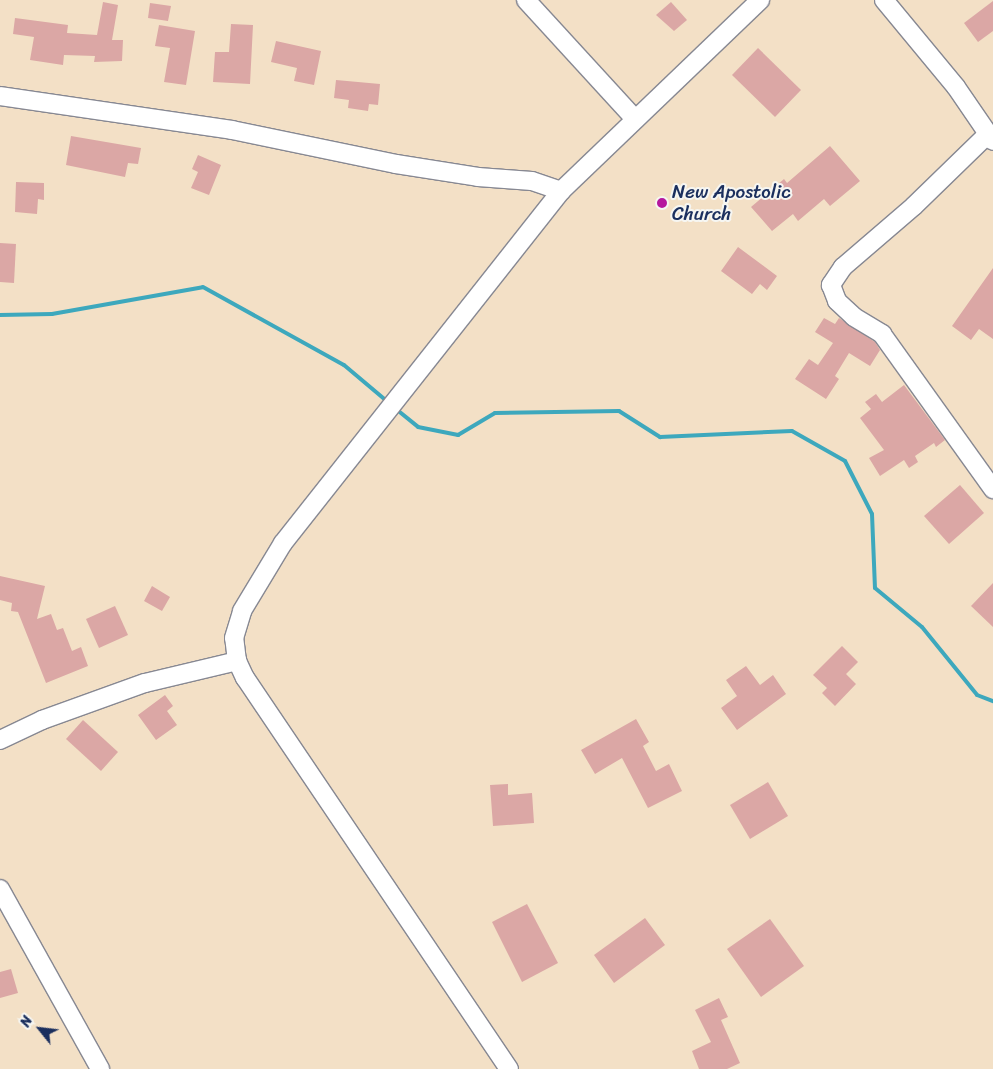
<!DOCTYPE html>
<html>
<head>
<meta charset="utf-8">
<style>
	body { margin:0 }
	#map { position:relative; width:993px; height:1069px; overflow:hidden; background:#f3e0c6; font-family:Sriracha,sans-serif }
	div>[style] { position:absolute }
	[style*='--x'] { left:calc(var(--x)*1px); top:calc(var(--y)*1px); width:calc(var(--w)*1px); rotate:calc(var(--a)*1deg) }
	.stream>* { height:4px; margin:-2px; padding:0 2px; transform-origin:2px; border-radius:2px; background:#3da8bd }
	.building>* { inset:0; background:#dba7a5 }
	.roads { filter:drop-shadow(1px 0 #878892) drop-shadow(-1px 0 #878892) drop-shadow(0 1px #878892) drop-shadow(0 -1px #878892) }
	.minor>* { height:18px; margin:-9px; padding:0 9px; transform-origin:9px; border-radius:9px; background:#fff }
	.dots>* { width:14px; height:14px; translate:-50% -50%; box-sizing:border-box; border:2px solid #f6f6f2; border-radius:50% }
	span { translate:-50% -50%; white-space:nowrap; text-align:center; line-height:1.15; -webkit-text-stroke:4px #f6f6f2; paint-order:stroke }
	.poi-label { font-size:19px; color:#1b2f5e }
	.left { translate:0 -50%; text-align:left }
	.north { position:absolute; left:15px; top:1004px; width:50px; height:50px; -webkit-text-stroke:4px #f6f6f2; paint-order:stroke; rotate:299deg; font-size:14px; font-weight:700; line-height:20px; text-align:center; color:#1b2f5e }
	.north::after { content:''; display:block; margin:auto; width:18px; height:22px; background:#1b2f5e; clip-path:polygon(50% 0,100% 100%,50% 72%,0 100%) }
</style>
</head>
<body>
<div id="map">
	<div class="stream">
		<i style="--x:0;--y:315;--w:52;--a:-1.1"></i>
		<i style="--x:52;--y:314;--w:153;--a:-10.1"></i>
		<i style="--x:203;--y:287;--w:161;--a:29"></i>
		<i style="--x:344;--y:365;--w:59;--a:40.2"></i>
		<i style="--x:396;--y:409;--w:28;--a:39"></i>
		<i style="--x:418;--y:427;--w:41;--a:11.3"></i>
		<i style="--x:458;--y:435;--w:43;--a:-30.7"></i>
		<i style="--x:495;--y:413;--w:124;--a:-0.9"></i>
		<i style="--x:619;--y:411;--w:49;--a:32.4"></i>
		<i style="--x:660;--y:437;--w:132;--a:-2.6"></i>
		<i style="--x:792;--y:431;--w:61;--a:29.5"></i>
		<i style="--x:845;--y:461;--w:59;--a:63"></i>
		<i style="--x:872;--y:514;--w:74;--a:87.7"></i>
		<i style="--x:875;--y:588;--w:61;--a:39.7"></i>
		<i style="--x:922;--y:627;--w:87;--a:51"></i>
		<i style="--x:977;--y:695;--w:17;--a:21"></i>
	</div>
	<div class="building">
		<i style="clip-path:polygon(993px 1px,993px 31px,978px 42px,964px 23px)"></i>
		<i style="clip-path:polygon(103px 2px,118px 5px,112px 40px,123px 40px,122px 61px,94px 62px,95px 56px,64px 55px,63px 65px,30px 60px,34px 37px,13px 34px,15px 18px,68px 25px,67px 33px,97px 35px)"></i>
		<i style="clip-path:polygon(671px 2px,687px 20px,674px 31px,656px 15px)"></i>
		<i style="clip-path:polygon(150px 3px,171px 6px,168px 21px,148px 18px)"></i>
		<i style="clip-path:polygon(231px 24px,253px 25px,250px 84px,213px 82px,215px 52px,229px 52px)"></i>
		<i style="clip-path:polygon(159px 25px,195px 31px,186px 85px,164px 82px,170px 48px,155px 46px)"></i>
		<i style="clip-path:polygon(276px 41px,321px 51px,314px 85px,294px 81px,297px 68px,271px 62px)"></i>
		<i style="clip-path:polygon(758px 48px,801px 90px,775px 117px,732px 75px)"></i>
		<i style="clip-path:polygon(336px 80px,380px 84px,378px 105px,369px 104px,368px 111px,348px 108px,349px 100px,334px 98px)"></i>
		<i style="clip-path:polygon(71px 136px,141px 148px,138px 164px,128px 163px,125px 177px,66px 165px)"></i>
		<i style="clip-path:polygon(830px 146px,860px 181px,830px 206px,824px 199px,798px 221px,793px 214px,772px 231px,751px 207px,784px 179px,787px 183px)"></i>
		<i style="clip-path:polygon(198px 155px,221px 165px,209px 195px,191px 188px,198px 172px,192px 169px)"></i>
		<i style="clip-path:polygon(16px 182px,44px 183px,44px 200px,38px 199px,37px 214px,15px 212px)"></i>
		<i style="clip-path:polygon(0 243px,16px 244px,14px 283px,0 282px)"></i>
		<i style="clip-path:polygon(738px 247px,777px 276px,767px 290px,760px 284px,752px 294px,721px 271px)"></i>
		<i style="clip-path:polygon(993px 268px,993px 339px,979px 329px,971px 340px,952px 326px)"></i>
		<i style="clip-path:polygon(824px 318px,835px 324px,839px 318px,875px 342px,880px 350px,870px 366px,849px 353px,835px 376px,839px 379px,826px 399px,795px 379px,809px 359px,818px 365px,833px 343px,815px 332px)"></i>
		<i style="clip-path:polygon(904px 385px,945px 440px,936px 447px,934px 443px,915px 456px,918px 462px,909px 468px,904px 460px,880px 476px,869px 458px,884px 450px,860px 418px,871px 409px,865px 402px,876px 394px,882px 402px)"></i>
		<i style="clip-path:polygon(960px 485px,984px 513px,949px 544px,924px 516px)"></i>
		<i style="clip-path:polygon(0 576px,45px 586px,37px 619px,51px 614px,57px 630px,63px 628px,72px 651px,81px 647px,88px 666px,46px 683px,18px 612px,11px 611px,12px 603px,0 600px)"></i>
		<i style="clip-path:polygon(993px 583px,993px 627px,971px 606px)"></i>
		<i style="clip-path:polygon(152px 586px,170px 597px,162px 611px,144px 601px)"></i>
		<i style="clip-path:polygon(115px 606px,128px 635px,99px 648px,86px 619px)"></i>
		<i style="clip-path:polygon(842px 646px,858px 662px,846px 674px,856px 684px,835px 706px,822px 693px,827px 688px,813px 675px)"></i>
		<i style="clip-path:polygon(746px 666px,760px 685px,773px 675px,786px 694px,737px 730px,721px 708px,737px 696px,726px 680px)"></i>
		<i style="clip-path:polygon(165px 695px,173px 706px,167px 711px,177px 725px,156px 740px,138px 715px)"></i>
		<i style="clip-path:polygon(636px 719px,649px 742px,643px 746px,656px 771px,669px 764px,682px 791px,648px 808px,622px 758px,595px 774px,581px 750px)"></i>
		<i style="clip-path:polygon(83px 720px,118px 752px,101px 771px,66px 739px)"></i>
		<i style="clip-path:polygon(768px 782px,788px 816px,750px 839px,730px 805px)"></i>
		<i style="clip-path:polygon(508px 784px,508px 795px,532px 793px,534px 823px,493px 826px,490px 785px)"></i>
		<i style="clip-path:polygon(527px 904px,558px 963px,522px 982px,492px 922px)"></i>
		<i style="clip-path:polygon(645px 918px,665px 945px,614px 983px,594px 955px)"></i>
		<i style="clip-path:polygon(770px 919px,804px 966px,761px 997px,727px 949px)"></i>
		<i style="clip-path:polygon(11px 969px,18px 993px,0 998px,0 972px)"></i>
		<i style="clip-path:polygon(719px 998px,728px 1017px,721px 1020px,740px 1063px,727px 1069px,699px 1069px,692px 1051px,711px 1042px,695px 1010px)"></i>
	</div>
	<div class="roads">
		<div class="minor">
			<i style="--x:526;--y:0;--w:160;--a:47.5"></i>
			<i style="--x:884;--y:0;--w:113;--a:50.4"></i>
			<i style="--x:956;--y:87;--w:65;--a:55.6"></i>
			<i style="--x:0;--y:96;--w:234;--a:8.3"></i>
			<i style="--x:232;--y:130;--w:167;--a:11.7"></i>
			<i style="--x:396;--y:164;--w:83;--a:9"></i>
			<i style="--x:478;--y:177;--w:54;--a:4.2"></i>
			<i style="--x:532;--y:181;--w:31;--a:19"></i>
			<i style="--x:988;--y:134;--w:103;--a:135.8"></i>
			<i style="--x:914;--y:206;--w:94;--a:139.3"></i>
			<i style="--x:843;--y:267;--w:22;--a:124"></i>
			<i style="--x:831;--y:285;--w:17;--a:69"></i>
			<i style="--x:837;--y:301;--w:23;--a:43"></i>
			<i style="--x:854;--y:317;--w:33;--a:31"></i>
			<i style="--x:882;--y:334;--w:191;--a:54.4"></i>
			<i style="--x:0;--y:740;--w:47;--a:-25.5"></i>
			<i style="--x:42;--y:720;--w:109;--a:-19.8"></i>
			<i style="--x:145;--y:683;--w:95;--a:-13.4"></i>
			<i style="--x:0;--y:889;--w:206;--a:60.9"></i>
			<i style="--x:509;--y:1069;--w:472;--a:-124"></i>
			<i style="--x:245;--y:678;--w:19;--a:-115"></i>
			<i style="--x:237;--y:661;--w:23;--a:-97"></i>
			<i style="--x:234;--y:638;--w:28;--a:-73"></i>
			<i style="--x:242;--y:611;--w:79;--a:-58.9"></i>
			<i style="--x:283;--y:543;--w:449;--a:-51.7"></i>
			<i style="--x:561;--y:191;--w:276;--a:-43.8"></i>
		</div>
	</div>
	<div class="dots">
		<i style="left:662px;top:203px;background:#b5179e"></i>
	</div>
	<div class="poi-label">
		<span class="left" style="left:672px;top:203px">New Apostolic<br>Church</span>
	</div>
	<div class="north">N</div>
</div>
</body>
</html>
